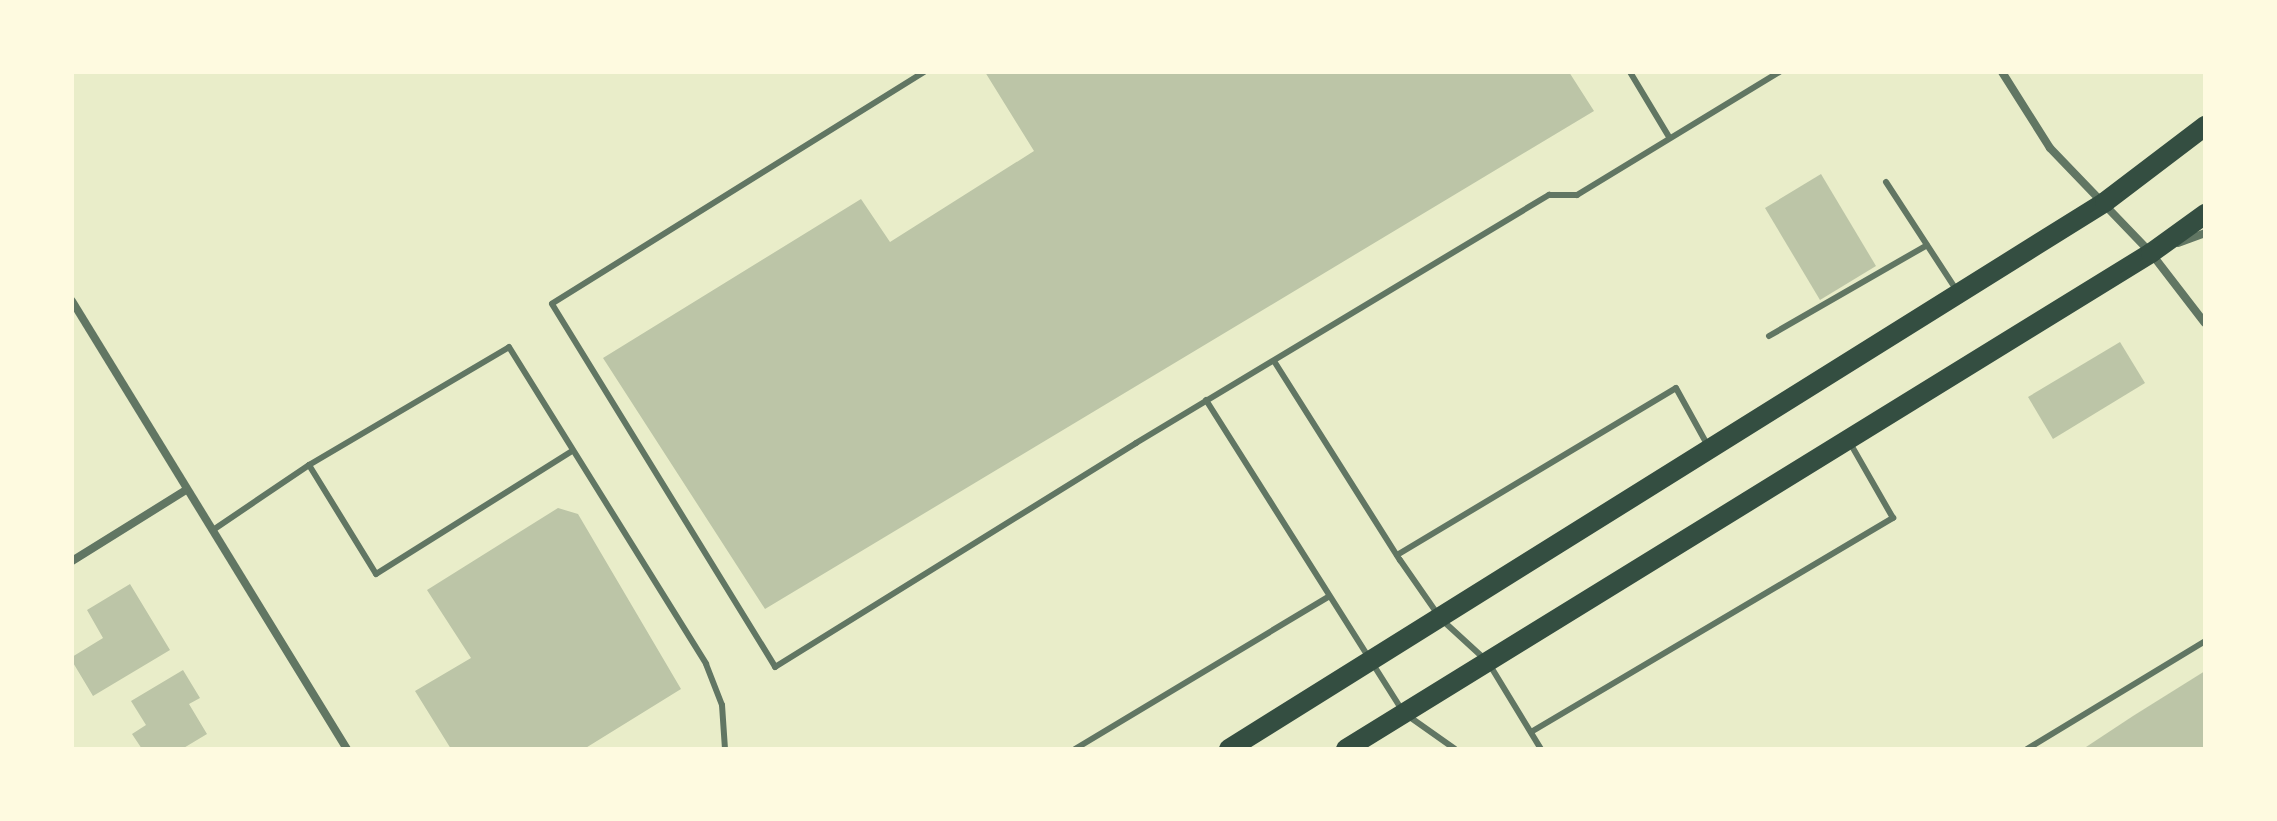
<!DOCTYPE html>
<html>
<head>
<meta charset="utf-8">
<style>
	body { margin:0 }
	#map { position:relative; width:2277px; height:821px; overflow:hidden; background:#e9edc9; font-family:Arial,sans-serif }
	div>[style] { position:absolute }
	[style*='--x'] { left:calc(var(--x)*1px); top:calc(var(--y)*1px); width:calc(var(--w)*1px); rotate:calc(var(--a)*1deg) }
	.building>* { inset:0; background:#bcc5a7 }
	.service>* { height:6px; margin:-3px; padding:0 3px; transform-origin:3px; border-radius:3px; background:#617663 }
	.minor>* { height:8px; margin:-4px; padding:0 4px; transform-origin:4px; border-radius:4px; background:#617663 }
	.primary>* { height:20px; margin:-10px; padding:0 10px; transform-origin:10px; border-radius:10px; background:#344e41 }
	span { translate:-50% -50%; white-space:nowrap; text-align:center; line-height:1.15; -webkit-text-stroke:6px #fefae0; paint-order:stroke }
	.frame { position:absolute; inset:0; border:74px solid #fefae0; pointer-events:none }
</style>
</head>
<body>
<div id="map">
	<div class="building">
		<i style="clip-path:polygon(985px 72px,1569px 72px,1594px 111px,765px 609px,603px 358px,861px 199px,890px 242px,1034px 151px)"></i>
		<i style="clip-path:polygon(1821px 174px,1876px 266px,1820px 300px,1765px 208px)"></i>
		<i style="clip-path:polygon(2120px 342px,2145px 383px,2053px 439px,2028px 397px)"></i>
		<i style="clip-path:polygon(558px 508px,578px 514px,681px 689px,584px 749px,451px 749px,415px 691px,471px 658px,427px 590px)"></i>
		<i style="clip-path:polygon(130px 584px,170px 650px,93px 696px,72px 661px,72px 657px,103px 638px,87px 610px)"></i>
		<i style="clip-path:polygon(183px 670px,200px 698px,189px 704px,207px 734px,182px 749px,142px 749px,132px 734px,146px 725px,131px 701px)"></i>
		<i style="clip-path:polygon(2205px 671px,2205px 749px,2083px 749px,2133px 716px)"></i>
	</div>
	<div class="service">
		<i style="--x:924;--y:72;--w:438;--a:148.1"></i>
		<i style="--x:552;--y:304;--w:426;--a:58.4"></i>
		<i style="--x:775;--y:667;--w:425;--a:-31.8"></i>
		<i style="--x:1136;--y:443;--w:482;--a:-31"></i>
		<i style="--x:1549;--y:195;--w:28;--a:0"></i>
		<i style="--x:1577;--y:195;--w:237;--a:-31.3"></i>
		<i style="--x:1630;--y:72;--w:76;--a:59"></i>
		<i style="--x:1886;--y:182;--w:130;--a:56.9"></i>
		<i style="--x:1769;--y:336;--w:182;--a:-29.9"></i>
		<i style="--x:1274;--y:361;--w:236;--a:57.7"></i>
		<i style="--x:1400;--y:560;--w:72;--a:55.2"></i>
		<i style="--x:1441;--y:619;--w:64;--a:42.5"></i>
		<i style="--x:1488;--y:662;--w:102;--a:58.7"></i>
		<i style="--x:1206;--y:400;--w:370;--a:57.7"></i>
		<i style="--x:1404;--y:713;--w:62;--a:35.2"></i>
		<i style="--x:309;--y:465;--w:128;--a:58.4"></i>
		<i style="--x:376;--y:574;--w:231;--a:-32.1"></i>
		<i style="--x:213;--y:530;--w:116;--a:-34.1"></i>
		<i style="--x:309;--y:465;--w:232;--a:-30.5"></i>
		<i style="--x:509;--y:347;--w:373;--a:58.1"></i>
		<i style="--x:706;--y:664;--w:44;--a:68.7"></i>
		<i style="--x:722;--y:705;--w:44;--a:86.1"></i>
		<i style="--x:1397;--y:555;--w:325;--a:-30.9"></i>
		<i style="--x:1676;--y:388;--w:66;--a:61.1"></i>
		<i style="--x:1531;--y:732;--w:421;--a:-30.6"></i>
		<i style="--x:1893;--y:518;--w:86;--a:-119.8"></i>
		<i style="--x:1075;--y:749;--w:295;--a:-31"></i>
		<i style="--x:2027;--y:749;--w:208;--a:-31.2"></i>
	</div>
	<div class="minor">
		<i style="--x:2002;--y:72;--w:90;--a:57.7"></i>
		<i style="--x:2050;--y:148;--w:146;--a:46.1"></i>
		<i style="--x:2151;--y:253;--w:88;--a:52.4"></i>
		<i style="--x:2178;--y:243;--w:29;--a:-20"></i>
		<i style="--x:72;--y:301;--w:526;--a:58.46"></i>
		<i style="--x:72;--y:561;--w:134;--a:-31.9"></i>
	</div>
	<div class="primary">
		<i style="--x:1229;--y:749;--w:1033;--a:-31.98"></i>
		<i style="--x:2105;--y:202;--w:126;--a:-37.2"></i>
		<i style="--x:1346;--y:749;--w:946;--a:-31.64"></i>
		<i style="--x:2151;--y:253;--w:67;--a:-35.8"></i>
	</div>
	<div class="frame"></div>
</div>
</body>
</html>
